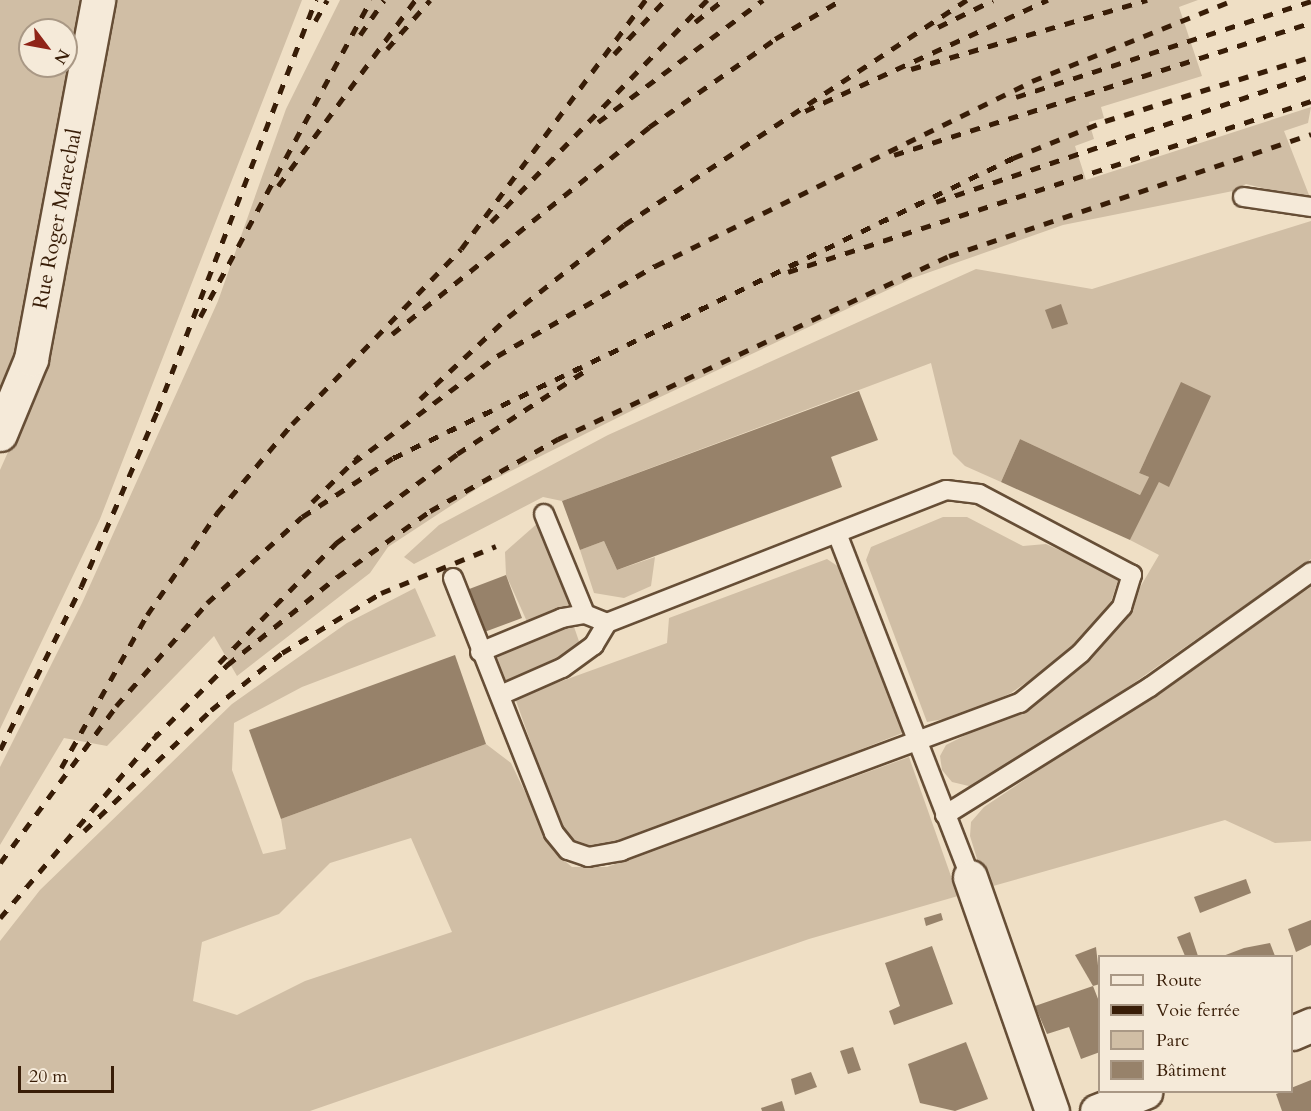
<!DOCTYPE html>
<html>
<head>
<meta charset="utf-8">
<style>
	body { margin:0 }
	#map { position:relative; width:1311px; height:1111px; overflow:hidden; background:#efdfc5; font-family:Cardo,serif }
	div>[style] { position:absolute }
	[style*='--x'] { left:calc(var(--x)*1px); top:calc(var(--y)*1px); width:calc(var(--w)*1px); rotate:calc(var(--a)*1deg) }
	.green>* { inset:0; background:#d0bea5 }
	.building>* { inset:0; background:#97826a }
	.roads { filter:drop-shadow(2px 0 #664e36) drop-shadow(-2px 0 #664e36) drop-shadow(0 2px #664e36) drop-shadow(0 -2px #664e36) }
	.service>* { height:18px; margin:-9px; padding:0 9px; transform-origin:9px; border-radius:9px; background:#f5ead9 }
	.minor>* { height:33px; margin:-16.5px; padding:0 16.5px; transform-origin:16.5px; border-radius:16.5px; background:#f5ead9 }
	.tertiary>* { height:33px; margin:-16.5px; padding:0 16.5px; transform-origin:16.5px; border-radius:16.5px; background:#f5ead9 }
	.rail>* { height:4.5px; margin-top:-2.25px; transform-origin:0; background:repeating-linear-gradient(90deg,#381d07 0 10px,transparent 0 20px) }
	span { translate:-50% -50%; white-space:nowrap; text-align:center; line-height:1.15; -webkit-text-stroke:4.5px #f5ead9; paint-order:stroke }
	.street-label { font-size:21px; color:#381d07 }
	.legend { position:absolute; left:1098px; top:955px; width:195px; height:138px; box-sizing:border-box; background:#f5ead9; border:2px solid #a99885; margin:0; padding:8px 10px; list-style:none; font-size:18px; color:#381d07 }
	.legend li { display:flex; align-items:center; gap:12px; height:30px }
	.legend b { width:30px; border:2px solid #a99885 }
	.north { position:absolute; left:18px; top:18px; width:60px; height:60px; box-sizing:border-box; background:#f5ead9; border:2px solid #a99885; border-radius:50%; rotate:122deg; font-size:16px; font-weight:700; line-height:24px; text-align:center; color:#381d07 }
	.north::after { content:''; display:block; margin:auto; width:21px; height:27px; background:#8f2418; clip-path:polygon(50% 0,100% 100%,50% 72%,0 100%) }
	.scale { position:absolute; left:18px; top:1066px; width:96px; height:27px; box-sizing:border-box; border:3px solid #381d07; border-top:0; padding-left:8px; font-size:18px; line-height:21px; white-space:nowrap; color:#381d07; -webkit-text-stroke:4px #f5ead9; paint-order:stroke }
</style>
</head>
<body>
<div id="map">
	<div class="green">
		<i style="clip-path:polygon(evenodd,0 0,88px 0,11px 375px,0 406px,0 0,30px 30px,66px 30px,66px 66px,30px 66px,30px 30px)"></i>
		<i style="clip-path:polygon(117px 0,302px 0,100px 519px,0 729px,0 470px,48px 362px)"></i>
		<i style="clip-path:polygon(340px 0,1198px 0,1179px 7px,1202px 76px,1101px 107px,1104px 118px,1089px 122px,1094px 139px,1075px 146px,1086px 180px,1311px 107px,1308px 123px,1284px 131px,1311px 200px,1246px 184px,1233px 191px,1063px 225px,913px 278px,639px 407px,481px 486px,388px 547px,370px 573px,237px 676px,214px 636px,107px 746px,64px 738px,0 845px,0 767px,82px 603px,218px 301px,286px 109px)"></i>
		<i style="clip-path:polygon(1311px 221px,1311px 559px,1061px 734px,973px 787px,952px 782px,942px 770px,940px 756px,946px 745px,1021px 707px,1132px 601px,1159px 555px,1130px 540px,1159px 482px,1146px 458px,1139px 473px,1149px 477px,1140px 495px,1020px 439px,1001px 482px,965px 466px,953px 454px,931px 363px,562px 501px,543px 497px,414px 564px,404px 557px,439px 525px,608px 435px,976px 269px,1092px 289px)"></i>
		<i style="clip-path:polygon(943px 517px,967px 517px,1023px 546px,1046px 544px,1119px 577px,1109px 608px,1070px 652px,1011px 693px,961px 716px,927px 722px,866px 560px,871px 547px)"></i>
		<i style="clip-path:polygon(539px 522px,571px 603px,529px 626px,506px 575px,505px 552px)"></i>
		<i style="clip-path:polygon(604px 541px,617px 570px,655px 557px,651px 586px,624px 598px,594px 593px,580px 550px)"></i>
		<i style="clip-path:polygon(827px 559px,842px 569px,905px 732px,620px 844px,589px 852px,573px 844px,560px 825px,515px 698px,667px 643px,669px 618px)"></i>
		<i style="clip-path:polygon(1311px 587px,1311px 841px,1275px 843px,1225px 820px,986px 888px,970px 836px,971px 822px,984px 807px)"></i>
		<i style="clip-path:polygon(evenodd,415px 588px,436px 636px,302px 687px,234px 723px,232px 770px,263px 854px,286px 849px,281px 819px,486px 744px,511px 763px,554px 852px,572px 867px,607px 867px,909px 757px,958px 896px,809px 939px,310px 1111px,0 1111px,0 941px,40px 890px,232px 704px,347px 623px,415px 588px,411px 838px,452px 932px,305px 981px,237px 1015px,193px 1001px,202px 942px,279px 914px,330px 863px,411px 838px)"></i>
		<i style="clip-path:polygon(573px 624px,581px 647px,505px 681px,491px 655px)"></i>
	</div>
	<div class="building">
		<i style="clip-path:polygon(1061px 304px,1068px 324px,1052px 329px,1045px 310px)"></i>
		<i style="clip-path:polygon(1181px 382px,1211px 396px,1169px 487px,1159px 482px,1130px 540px,1001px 482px,1020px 439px,1140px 495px,1149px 477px,1139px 473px)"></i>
		<i style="clip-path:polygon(859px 391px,878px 440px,831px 457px,842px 487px,617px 570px,604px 541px,580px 550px,562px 501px)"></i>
		<i style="clip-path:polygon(506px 575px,522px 618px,479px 634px,464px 591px)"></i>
		<i style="clip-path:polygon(455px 655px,486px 744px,281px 819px,249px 730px)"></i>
		<i style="clip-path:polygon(1246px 879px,1251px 893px,1200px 913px,1194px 897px)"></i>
		<i style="clip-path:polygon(941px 913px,943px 920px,926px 926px,924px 918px)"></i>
		<i style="clip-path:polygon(1311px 920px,1311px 945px,1296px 952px,1288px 929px)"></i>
		<i style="clip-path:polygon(1190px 932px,1198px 956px,1185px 956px,1177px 937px)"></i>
		<i style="clip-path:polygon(1270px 943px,1275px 956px,1223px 956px,1244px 948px)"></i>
		<i style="clip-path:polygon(932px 946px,953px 1004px,894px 1025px,889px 1011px,900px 1006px,885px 963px)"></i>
		<i style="clip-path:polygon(1096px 947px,1100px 984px,1093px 986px,1075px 955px)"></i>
		<i style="clip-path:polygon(1093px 986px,1100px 1004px,1100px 1052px,1081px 1059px,1069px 1027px,1047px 1034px,1035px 1006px)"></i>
		<i style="clip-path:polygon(966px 1042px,988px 1099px,955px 1111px,920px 1103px,908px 1064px)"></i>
		<i style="clip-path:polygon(853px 1047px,861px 1070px,848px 1074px,840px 1051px)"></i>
		<i style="clip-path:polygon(811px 1072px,817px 1087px,795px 1095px,791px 1079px)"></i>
		<i style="clip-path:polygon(1311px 1080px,1311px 1111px,1282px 1111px,1276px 1094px)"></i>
		<i style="clip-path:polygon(782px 1101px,785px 1111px,762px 1111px,761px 1108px)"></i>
	</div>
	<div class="roads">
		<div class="service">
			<i style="--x:1243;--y:197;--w:69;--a:8.4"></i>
			<i style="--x:544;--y:514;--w:108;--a:67.7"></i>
			<i style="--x:838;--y:536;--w:366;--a:68.8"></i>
			<i style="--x:453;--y:578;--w:274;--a:68.4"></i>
			<i style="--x:554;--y:833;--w:22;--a:51"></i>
			<i style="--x:568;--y:850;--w:21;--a:19"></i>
			<i style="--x:588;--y:857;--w:34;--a:-10"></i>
			<i style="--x:621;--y:851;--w:426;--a:-20.4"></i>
			<i style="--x:1020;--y:703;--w:79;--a:-39.3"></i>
			<i style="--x:1081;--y:653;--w:62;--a:-48.3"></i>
			<i style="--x:1122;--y:607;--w:34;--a:-73"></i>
			<i style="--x:1132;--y:575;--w:173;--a:-152.1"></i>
			<i style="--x:979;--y:494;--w:33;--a:-173"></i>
			<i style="--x:946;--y:490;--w:364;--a:158.6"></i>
			<i style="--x:607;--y:623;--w:26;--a:121"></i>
			<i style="--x:594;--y:645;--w:39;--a:144"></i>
			<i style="--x:562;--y:668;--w:64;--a:156.2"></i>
			<i style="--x:480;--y:652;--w:89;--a:-22.5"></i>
			<i style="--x:562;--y:618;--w:23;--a:-10"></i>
			<i style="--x:585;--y:614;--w:24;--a:22"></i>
			<i style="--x:945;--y:815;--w:242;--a:-32"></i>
			<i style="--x:1150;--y:687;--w:198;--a:-35.5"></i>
		</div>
		<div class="minor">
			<i style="--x:0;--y:434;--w:81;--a:-67.5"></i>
			<i style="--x:31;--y:359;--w:365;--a:-79.4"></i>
			<i style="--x:970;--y:877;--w:248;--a:70.7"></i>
		</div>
		<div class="tertiary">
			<i style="--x:1292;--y:1033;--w:21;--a:-23"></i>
			<i style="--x:1097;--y:1111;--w:52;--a:-21.6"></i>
		</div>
	</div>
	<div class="rail">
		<i style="--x:315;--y:21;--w:24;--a:-60"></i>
		<i style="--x:695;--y:22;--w:36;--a:-38"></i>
		<i style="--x:938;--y:27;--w:61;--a:-26.1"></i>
		<i style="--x:360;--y:35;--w:42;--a:-55.6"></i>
		<i style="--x:387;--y:49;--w:65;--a:-48.7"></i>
		<i style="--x:614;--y:54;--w:74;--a:-46.6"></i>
		<i style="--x:911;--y:69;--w:246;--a:-16.3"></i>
		<i style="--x:1016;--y:97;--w:310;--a:-18"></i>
		<i style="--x:805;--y:111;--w:267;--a:-24.6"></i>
		<i style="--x:598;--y:122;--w:205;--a:-36.5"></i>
		<i style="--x:894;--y:155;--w:437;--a:-17.6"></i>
		<i style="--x:278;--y:186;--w:231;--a:-53.6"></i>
		<i style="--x:936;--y:202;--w:396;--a:-18.7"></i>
		<i style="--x:491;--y:222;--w:310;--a:-45.8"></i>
		<i style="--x:788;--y:272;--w:550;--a:-18.11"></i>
		<i style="--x:200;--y:317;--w:360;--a:-61.7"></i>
		<i style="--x:392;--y:334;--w:330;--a:-38.8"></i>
		<i style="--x:649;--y:127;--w:154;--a:-34.9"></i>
		<i style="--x:775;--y:39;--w:77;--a:-30.6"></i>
		<i style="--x:420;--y:399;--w:120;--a:-43"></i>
		<i style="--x:508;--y:317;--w:148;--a:-38.4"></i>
		<i style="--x:624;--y:225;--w:410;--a:-33.3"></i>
		<i style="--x:353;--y:463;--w:179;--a:-36.6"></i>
		<i style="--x:497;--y:356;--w:182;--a:-29.7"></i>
		<i style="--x:655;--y:266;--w:420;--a:-26.1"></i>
		<i style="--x:1032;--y:81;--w:218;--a:-21.9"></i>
		<i style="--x:312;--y:502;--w:66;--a:-44.4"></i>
		<i style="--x:219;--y:663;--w:168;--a:-45.7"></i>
		<i style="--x:336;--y:543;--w:150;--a:-36.3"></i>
		<i style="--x:457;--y:454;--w:153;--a:-33"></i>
		<i style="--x:153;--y:739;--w:105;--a:-45"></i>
		<i style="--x:227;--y:665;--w:141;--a:-38.7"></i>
		<i style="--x:337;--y:577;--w:114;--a:-35.4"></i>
		<i style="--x:430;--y:511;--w:147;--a:-29.4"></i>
		<i style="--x:558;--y:439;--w:432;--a:-25.1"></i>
		<i style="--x:949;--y:256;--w:382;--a:-18.6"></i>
		<i style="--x:0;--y:750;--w:182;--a:-63.6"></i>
		<i style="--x:81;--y:587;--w:192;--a:-66.6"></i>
		<i style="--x:157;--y:411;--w:441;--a:-68.9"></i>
		<i style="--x:61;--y:768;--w:176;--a:-60.7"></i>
		<i style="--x:147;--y:615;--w:124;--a:-55.5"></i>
		<i style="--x:217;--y:513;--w:116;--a:-49.9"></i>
		<i style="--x:292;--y:424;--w:243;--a:-46"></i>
		<i style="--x:461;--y:249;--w:310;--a:-53.5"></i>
		<i style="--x:84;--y:831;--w:175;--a:-43.6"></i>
		<i style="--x:211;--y:710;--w:91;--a:-38.8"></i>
		<i style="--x:282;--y:653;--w:116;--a:-31.2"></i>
		<i style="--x:381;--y:593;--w:124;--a:-22.2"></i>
		<i style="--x:0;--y:863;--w:195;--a:-53.5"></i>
		<i style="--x:116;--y:706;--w:137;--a:-48.5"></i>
		<i style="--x:207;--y:603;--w:128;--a:-42.2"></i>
		<i style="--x:302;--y:517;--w:108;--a:-33"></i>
		<i style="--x:393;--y:458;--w:689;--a:-25.82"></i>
		<i style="--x:1013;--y:158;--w:99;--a:-21.9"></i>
		<i style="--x:1105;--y:121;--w:216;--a:-17.3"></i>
		<i style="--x:0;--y:918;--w:243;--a:-49.5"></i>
	</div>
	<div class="street-label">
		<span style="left:58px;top:219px;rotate:-79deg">Rue Roger Marechal</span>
	</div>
	<ul class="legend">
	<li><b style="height:8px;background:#f5ead9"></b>Route</li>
	<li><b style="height:8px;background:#381d07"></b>Voie ferrée</li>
	<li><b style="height:16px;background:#d0bea5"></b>Parc</li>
	<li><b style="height:16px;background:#97826a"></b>Bâtiment</li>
	</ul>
	<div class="north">N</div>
	<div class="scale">20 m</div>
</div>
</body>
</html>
